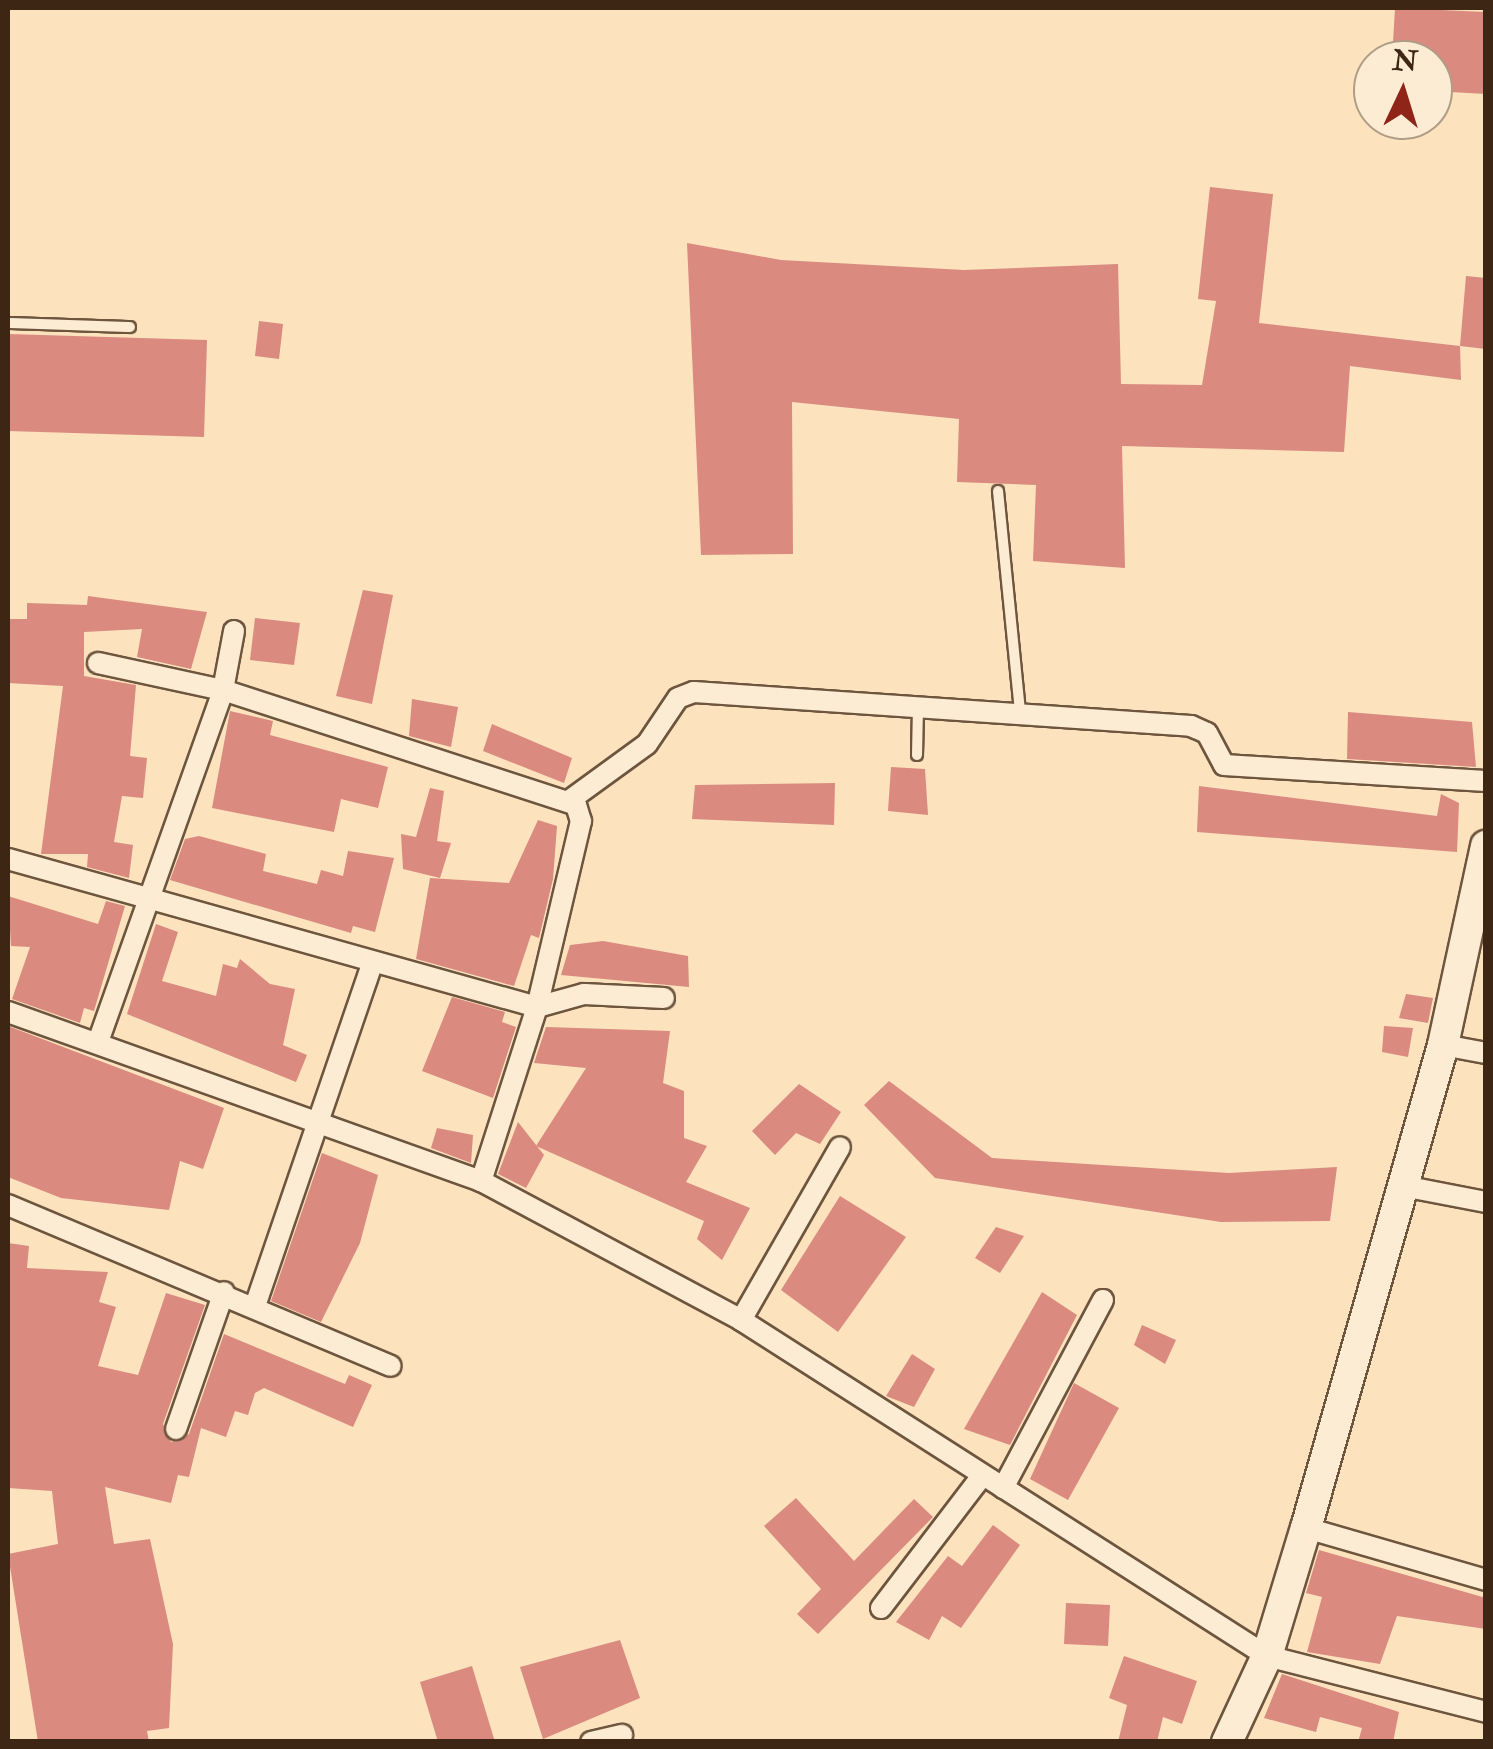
<!DOCTYPE html>
<html>
<head>
<meta charset="utf-8">
<style>
	body { margin:0 }
	#map { position:relative; width:1493px; height:1749px; overflow:hidden; background:#fce2bd; font-family:"IM FELL Double Pica",serif }
	div>[style] { position:absolute }
	[style*='--x'] { left:calc(var(--x)*1px); top:calc(var(--y)*1px); width:calc(var(--w)*1px); rotate:calc(var(--a)*1deg) }
	.building>* { inset:0; background:#da8a7f }
	.roads { filter:drop-shadow(2px 0 #6d553e) drop-shadow(-2px 0 #6d553e) drop-shadow(0 2px #6d553e) drop-shadow(0 -2px #6d553e) }
	.lane>* { height:10px; margin:-5px; padding:0 5px; transform-origin:5px; border-radius:5px; background:#fdecd4 }
	.street>* { height:20px; margin:-10px; padding:0 10px; transform-origin:10px; border-radius:10px; background:#fdecd4 }
	.secondary>* { height:30px; margin:-15px; padding:0 15px; transform-origin:15px; border-radius:15px; background:#fdecd4 }
	span { translate:-50% -50%; white-space:nowrap; text-align:center; line-height:1.15; -webkit-text-stroke:9px #fdecd4; paint-order:stroke }
	.frame { position:absolute; inset:0; border:10px solid #3d2613; pointer-events:none }
	.north { position:absolute; left:1353px; top:40px; width:100px; height:100px; box-sizing:border-box; background:#fdecd4; border:2px solid #b09d87; border-radius:50%; rotate:4deg; font-size:28px; font-weight:700; line-height:40px; text-align:center; color:#3d2613 }
	.north::after { content:''; display:block; margin:auto; width:35px; height:45px; background:#8f2418; clip-path:polygon(50% 0,100% 100%,50% 72%,0 100%) }
</style>
</head>
<body>
<div id="map">
	<div class="building">
		<i style="clip-path:polygon(1395px 8px,1486px 12px,1486px 94px,1433px 91px,1433px 60px,1392px 60px)"></i>
		<i style="clip-path:polygon(1210px 187px,1273px 194px,1259px 323px,1460px 346px,1461px 380px,1350px 366px,1344px 452px,1122px 446px,1125px 568px,1033px 561px,1036px 485px,957px 482px,959px 419px,792px 402px,793px 554px,701px 555px,687px 243px,781px 260px,964px 270px,1118px 264px,1121px 384px,1202px 385px,1216px 301px,1198px 299px)"></i>
		<i style="clip-path:polygon(1466px 276px,1486px 278px,1486px 349px,1460px 346px)"></i>
		<i style="clip-path:polygon(259px 321px,283px 324px,279px 359px,255px 356px)"></i>
		<i style="clip-path:polygon(8px 334px,207px 340px,204px 437px,8px 431px)"></i>
		<i style="clip-path:polygon(363px 590px,393px 595px,372px 704px,336px 696px)"></i>
		<i style="clip-path:polygon(88px 596px,207px 612px,191px 669px,137px 657px,142px 629px,84px 632px,84px 676px,136px 685px,130px 756px,147px 758px,143px 798px,122px 796px,114px 842px,133px 845px,129px 878px,87px 867px,88px 854px,41px 854px,63px 686px,8px 683px,8px 619px,27px 619px,27px 603px,87px 605px)"></i>
		<i style="clip-path:polygon(255px 618px,300px 623px,294px 665px,250px 660px)"></i>
		<i style="clip-path:polygon(412px 699px,458px 707px,451px 747px,409px 736px)"></i>
		<i style="clip-path:polygon(230px 711px,273px 721px,270px 735px,388px 767px,378px 808px,341px 799px,334px 832px,212px 808px)"></i>
		<i style="clip-path:polygon(1348px 712px,1472px 722px,1476px 767px,1347px 759px)"></i>
		<i style="clip-path:polygon(492px 724px,572px 758px,564px 783px,483px 751px)"></i>
		<i style="clip-path:polygon(891px 767px,925px 769px,928px 815px,888px 811px)"></i>
		<i style="clip-path:polygon(835px 783px,834px 825px,692px 819px,695px 785px)"></i>
		<i style="clip-path:polygon(1199px 786px,1437px 816px,1441px 794px,1459px 803px,1457px 852px,1197px 832px)"></i>
		<i style="clip-path:polygon(430px 788px,444px 791px,437px 841px,451px 843px,440px 878px,403px 869px,401px 834px,416px 837px)"></i>
		<i style="clip-path:polygon(538px 820px,557px 826px,553px 879px,539px 938px,531px 935px,514px 986px,416px 959px,430px 878px,509px 883px)"></i>
		<i style="clip-path:polygon(199px 836px,266px 854px,263px 871px,317px 884px,321px 870px,343px 876px,348px 851px,394px 858px,375px 932px,353px 926px,351px 933px,170px 880px,185px 839px)"></i>
		<i style="clip-path:polygon(8px 896px,98px 924px,106px 901px,125px 906px,94px 1011px,84px 1008px,80px 1023px,12px 999px,30px 947px,11px 946px)"></i>
		<i style="clip-path:polygon(156px 924px,178px 932px,162px 981px,216px 996px,223px 964px,237px 968px,240px 959px,270px 984px,295px 989px,283px 1045px,307px 1055px,296px 1082px,127px 1014px)"></i>
		<i style="clip-path:polygon(603px 941px,688px 956px,689px 987px,561px 975px,570px 945px)"></i>
		<i style="clip-path:polygon(1406px 994px,1433px 998px,1428px 1023px,1399px 1018px)"></i>
		<i style="clip-path:polygon(452px 997px,505px 1012px,502px 1022px,516px 1027px,493px 1098px,422px 1071px)"></i>
		<i style="clip-path:polygon(8px 1026px,224px 1108px,203px 1169px,180px 1161px,169px 1210px,61px 1198px,8px 1177px)"></i>
		<i style="clip-path:polygon(1384px 1026px,1413px 1028px,1408px 1057px,1382px 1052px)"></i>
		<i style="clip-path:polygon(546px 1027px,670px 1031px,663px 1083px,684px 1091px,684px 1138px,707px 1146px,686px 1182px,750px 1208px,722px 1260px,697px 1239px,704px 1221px,536px 1146px,586px 1068px,534px 1063px)"></i>
		<i style="clip-path:polygon(889px 1081px,992px 1158px,1229px 1173px,1337px 1167px,1330px 1221px,1221px 1222px,935px 1178px,864px 1105px)"></i>
		<i style="clip-path:polygon(799px 1084px,841px 1112px,820px 1144px,796px 1133px,775px 1155px,752px 1131px)"></i>
		<i style="clip-path:polygon(518px 1122px,544px 1155px,526px 1188px,498px 1174px)"></i>
		<i style="clip-path:polygon(437px 1128px,473px 1135px,471px 1163px,431px 1148px)"></i>
		<i style="clip-path:polygon(322px 1153px,378px 1175px,360px 1243px,321px 1322px,271px 1301px)"></i>
		<i style="clip-path:polygon(840px 1196px,906px 1237px,838px 1332px,781px 1290px)"></i>
		<i style="clip-path:polygon(996px 1227px,1024px 1236px,1000px 1273px,975px 1258px)"></i>
		<i style="clip-path:polygon(8px 1243px,29px 1246px,27px 1268px,108px 1272px,99px 1302px,116px 1307px,98px 1366px,138px 1375px,166px 1293px,205px 1305px,163px 1424px,171px 1442px,189px 1434px,224px 1334px,345px 1384px,349px 1375px,372px 1385px,353px 1427px,264px 1388px,255px 1393px,248px 1415px,235px 1411px,226px 1437px,201px 1428px,189px 1477px,178px 1475px,171px 1503px,105px 1487px,114px 1544px,150px 1539px,173px 1644px,169px 1728px,147px 1731px,149px 1742px,38px 1742px,8px 1554px,58px 1544px,52px 1491px,8px 1488px)"></i>
		<i style="clip-path:polygon(1042px 1292px,1077px 1315px,1010px 1445px,964px 1429px)"></i>
		<i style="clip-path:polygon(1142px 1325px,1176px 1340px,1165px 1364px,1134px 1345px)"></i>
		<i style="clip-path:polygon(912px 1354px,935px 1369px,914px 1407px,886px 1396px)"></i>
		<i style="clip-path:polygon(1074px 1383px,1119px 1408px,1068px 1500px,1030px 1479px)"></i>
		<i style="clip-path:polygon(796px 1498px,854px 1561px,914px 1499px,933px 1517px,818px 1634px,797px 1614px,821px 1589px,764px 1526px)"></i>
		<i style="clip-path:polygon(993px 1525px,1020px 1545px,961px 1628px,942px 1616px,929px 1640px,896px 1622px,948px 1556px,962px 1566px)"></i>
		<i style="clip-path:polygon(1319px 1550px,1486px 1598px,1486px 1629px,1397px 1616px,1380px 1664px,1307px 1652px,1322px 1597px,1306px 1593px)"></i>
		<i style="clip-path:polygon(1066px 1603px,1110px 1605px,1108px 1646px,1064px 1644px)"></i>
		<i style="clip-path:polygon(620px 1640px,640px 1698px,543px 1739px,520px 1667px)"></i>
		<i style="clip-path:polygon(1124px 1656px,1197px 1681px,1182px 1724px,1163px 1717px,1157px 1742px,1118px 1742px,1127px 1705px,1109px 1698px)"></i>
		<i style="clip-path:polygon(472px 1666px,495px 1742px,438px 1742px,420px 1682px)"></i>
		<i style="clip-path:polygon(1282px 1674px,1399px 1712px,1393px 1742px,1358px 1742px,1362px 1728px,1320px 1717px,1316px 1732px,1264px 1718px)"></i>
	</div>
	<div class="roads">
		<div class="lane">
			<i style="--x:8;--y:323;--w:122;--a:1.9"></i>
			<i style="--x:998;--y:491;--w:220;--a:84.3"></i>
			<i style="--x:917;--y:755;--w:48;--a:-88.8"></i>
		</div>
		<div class="street">
			<i style="--x:98;--y:663;--w:128;--a:12.2"></i>
			<i style="--x:223;--y:690;--w:371;--a:18"></i>
			<i style="--x:576;--y:805;--w:17;--a:73"></i>
			<i style="--x:581;--y:821;--w:191;--a:103.3"></i>
			<i style="--x:537;--y:1007;--w:183;--a:107.8"></i>
			<i style="--x:570;--y:800;--w:95;--a:-36"></i>
			<i style="--x:647;--y:744;--w:55;--a:-56"></i>
			<i style="--x:678;--y:698;--w:17;--a:-21"></i>
			<i style="--x:694;--y:692;--w:498;--a:3.9"></i>
			<i style="--x:1191;--y:726;--w:17;--a:24"></i>
			<i style="--x:1207;--y:733;--w:36;--a:62"></i>
			<i style="--x:1224;--y:765;--w:262;--a:3.5"></i>
			<i style="--x:8;--y:859;--w:549;--a:15.63"></i>
			<i style="--x:537;--y:1007;--w:49;--a:-15.5"></i>
			<i style="--x:584;--y:994;--w:80;--a:2.9"></i>
			<i style="--x:8;--y:1012;--w:502;--a:19.66"></i>
			<i style="--x:481;--y:1181;--w:295;--a:28.1"></i>
			<i style="--x:741;--y:1320;--w:624;--a:32.57"></i>
			<i style="--x:1267;--y:1656;--w:226;--a:14.3"></i>
			<i style="--x:98;--y:1042;--w:374;--a:-70.4"></i>
			<i style="--x:223;--y:690;--w:60;--a:-79.4"></i>
			<i style="--x:1443;--y:1045;--w:44;--a:10.5"></i>
			<i style="--x:1403;--y:1186;--w:85;--a:10.9"></i>
			<i style="--x:8;--y:1205;--w:415;--a:22.8"></i>
			<i style="--x:255;--y:1306;--w:361;--a:-71.1"></i>
			<i style="--x:741;--y:1320;--w:199;--a:-60.2"></i>
			<i style="--x:176;--y:1429;--w:145;--a:-70.7"></i>
			<i style="--x:1003;--y:1488;--w:213;--a:-62"></i>
			<i style="--x:1306;--y:1528;--w:187;--a:16.1"></i>
			<i style="--x:881;--y:1608;--w:165;--a:-52.6"></i>
			<i style="--x:591;--y:1742;--w:32;--a:-13"></i>
		</div>
		<div class="secondary">
			<i style="--x:1227;--y:1742;--w:95;--a:-65.1"></i>
			<i style="--x:1267;--y:1656;--w:134;--a:-73.1"></i>
			<i style="--x:1306;--y:1528;--w:502;--a:-74.16"></i>
			<i style="--x:1443;--y:1045;--w:204;--a:-77.8"></i>
		</div>
	</div>
	<div class="frame"></div>
	<div class="north">N</div>
</div>
</body>
</html>
